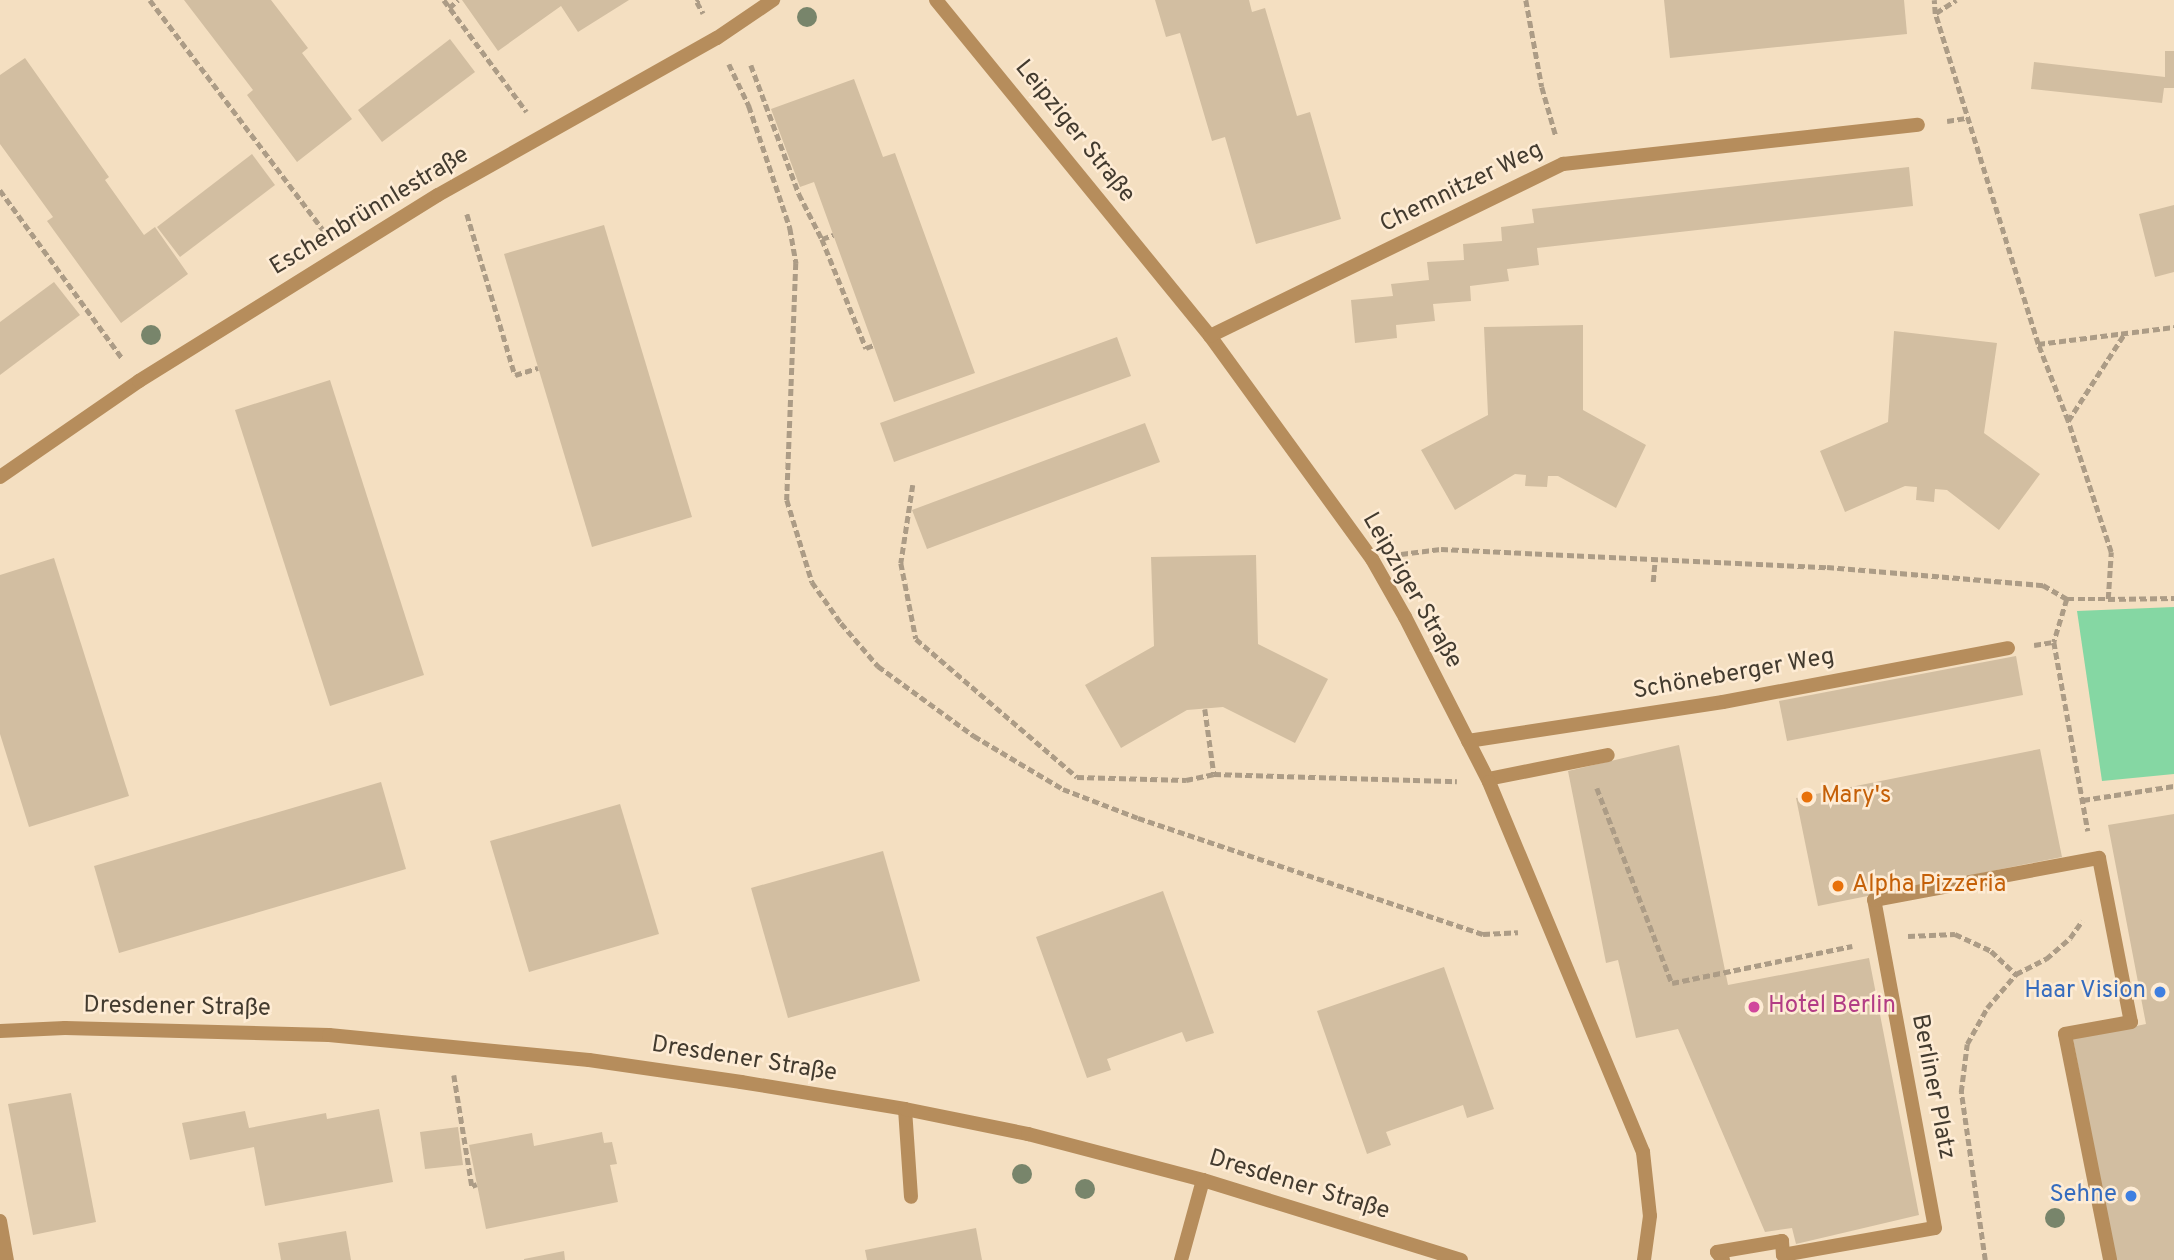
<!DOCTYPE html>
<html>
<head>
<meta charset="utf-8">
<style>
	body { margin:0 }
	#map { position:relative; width:2174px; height:1260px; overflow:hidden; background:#f4dfc1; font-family:Overpass,sans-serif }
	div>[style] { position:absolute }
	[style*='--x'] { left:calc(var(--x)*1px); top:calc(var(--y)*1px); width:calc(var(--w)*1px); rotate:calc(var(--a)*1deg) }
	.green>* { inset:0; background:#85d7a3 }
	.building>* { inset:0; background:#d2bea1 }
	.path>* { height:4.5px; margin-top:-2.25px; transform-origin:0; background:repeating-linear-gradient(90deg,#ac9c86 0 7px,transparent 0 10.5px) }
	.lane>* { height:14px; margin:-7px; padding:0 7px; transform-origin:7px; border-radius:7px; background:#b68d5c }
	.street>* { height:14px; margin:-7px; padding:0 7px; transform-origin:7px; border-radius:7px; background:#b68d5c }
	.trees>* { width:20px; height:20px; margin:-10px; border-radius:50%; background:#78856b }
	.dots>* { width:19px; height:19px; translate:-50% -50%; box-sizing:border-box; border:4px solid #feecd5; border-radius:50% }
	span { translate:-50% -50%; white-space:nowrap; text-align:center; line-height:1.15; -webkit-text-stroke:5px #feecd5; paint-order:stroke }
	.street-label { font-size:24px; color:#433b2f }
	.food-label { font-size:24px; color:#c56008 }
	.left { translate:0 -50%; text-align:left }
	.shop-label { font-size:24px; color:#366cbe }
	.right { translate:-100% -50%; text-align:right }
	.hotel-label { font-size:24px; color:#b23c85 }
</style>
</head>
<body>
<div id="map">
	<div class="green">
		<i style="clip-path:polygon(2174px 607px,2174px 774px,2102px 781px,2077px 611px)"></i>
	</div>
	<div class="building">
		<i style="clip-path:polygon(184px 0,271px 0,308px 48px,302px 53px,352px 119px,297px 162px,247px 95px,253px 90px)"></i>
		<i style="clip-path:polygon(462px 0,629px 0,578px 32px,561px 6px,498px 51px)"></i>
		<i style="clip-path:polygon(1155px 0,1249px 0,1252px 12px,1265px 8px,1297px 116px,1310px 112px,1341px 219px,1256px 244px,1225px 137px,1212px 141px,1180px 33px,1166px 37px)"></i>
		<i style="clip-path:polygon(1664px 0,1904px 0,1907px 34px,1670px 58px)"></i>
		<i style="clip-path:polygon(450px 39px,475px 72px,382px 142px,358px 110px)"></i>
		<i style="clip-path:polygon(2165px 51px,2174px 51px,2174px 88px,2164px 88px,2162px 103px,2031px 89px,2034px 62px,2165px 77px)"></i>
		<i style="clip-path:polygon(25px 58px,109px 177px,105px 180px,144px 235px,155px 227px,188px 274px,121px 323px,47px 221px,53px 217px,0 144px,0 75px)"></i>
		<i style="clip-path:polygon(854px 79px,883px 157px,895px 153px,975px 373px,894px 402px,814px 182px,800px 187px,771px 109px)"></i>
		<i style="clip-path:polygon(252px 154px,275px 185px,180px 257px,157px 227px)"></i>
		<i style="clip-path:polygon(1909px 167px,1913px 206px,1537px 248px,1539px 265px,1507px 269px,1509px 281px,1470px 286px,1471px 301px,1433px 304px,1435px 321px,1396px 325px,1397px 338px,1355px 343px,1351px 300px,1393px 296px,1391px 284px,1429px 280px,1427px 262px,1464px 260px,1463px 244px,1502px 241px,1501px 227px,1534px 223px,1532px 209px)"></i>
		<i style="clip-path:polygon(2174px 205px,2174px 272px,2155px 277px,2139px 214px)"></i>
		<i style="clip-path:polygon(604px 225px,692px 517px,592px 547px,504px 254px)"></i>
		<i style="clip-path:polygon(54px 282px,80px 315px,0 375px,0 322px)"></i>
		<i style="clip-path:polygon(1583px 325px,1583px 410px,1646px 445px,1616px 508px,1558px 476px,1548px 476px,1547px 487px,1525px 486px,1526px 475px,1515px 474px,1455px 510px,1421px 450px,1488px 415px,1484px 327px)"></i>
		<i style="clip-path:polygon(1894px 331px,1997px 343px,1984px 433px,2040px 474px,1999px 530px,1947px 490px,1935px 489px,1934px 502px,1916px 500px,1917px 487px,1905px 486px,1845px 512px,1820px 451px,1888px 422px)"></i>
		<i style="clip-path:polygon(1117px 337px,1131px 376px,894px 462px,880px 423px)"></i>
		<i style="clip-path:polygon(330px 380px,424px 675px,330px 706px,235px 410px)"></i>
		<i style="clip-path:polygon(1145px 423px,1160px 462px,927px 549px,912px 510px)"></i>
		<i style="clip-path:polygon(1256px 555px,1258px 644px,1328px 679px,1295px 743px,1223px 707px,1187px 710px,1121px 748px,1085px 685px,1154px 646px,1151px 557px)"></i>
		<i style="clip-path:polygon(54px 558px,129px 796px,29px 827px,0 734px,0 575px)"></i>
		<i style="clip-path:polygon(2016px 656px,2023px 695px,1787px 741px,1779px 701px)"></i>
		<i style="clip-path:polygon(1679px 745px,1728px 985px,1869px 958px,1919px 1215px,1796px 1244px,1792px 1228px,1765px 1232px,1678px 1029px,1636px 1038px,1618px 960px,1606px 963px,1568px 771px)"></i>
		<i style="clip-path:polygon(2040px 749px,2062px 857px,1818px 906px,1796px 798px)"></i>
		<i style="clip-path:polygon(381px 782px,406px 869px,119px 953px,94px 866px)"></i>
		<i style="clip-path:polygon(620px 804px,659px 934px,529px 972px,490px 841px)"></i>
		<i style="clip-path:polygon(2174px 814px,2174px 1260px,2115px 1260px,2073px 1039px,2146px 1024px,2108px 825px)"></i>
		<i style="clip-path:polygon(883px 851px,920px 981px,788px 1018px,751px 888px)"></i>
		<i style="clip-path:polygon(1163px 891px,1214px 1033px,1186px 1042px,1182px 1032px,1107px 1059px,1111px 1070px,1087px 1078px,1036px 937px)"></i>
		<i style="clip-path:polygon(1444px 967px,1494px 1109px,1467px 1118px,1463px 1105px,1386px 1132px,1391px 1145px,1367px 1154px,1317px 1011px)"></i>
		<i style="clip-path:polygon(71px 1093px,96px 1222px,33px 1235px,8px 1104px)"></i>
		<i style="clip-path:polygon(379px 1109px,393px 1182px,265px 1206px,254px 1147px,190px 1160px,182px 1123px,245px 1111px,249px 1128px,326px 1113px,327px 1119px)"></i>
		<i style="clip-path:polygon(458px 1127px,463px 1165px,425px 1169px,420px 1132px)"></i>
		<i style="clip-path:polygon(602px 1132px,604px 1143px,612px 1142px,617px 1164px,610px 1165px,618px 1202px,486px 1229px,469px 1145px,532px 1133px,534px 1146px)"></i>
		<i style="clip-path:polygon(976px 1228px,982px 1260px,867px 1260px,865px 1250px)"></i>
		<i style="clip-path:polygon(346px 1231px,351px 1260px,281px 1260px,278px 1243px)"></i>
		<i style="clip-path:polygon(564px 1251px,565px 1260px,524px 1260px,524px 1259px)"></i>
	</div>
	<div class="path">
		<i style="--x:150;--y:0;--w:289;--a:53"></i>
		<i style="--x:444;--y:0;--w:139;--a:53.5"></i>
		<i style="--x:699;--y:0;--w:3;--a:135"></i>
		<i style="--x:697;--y:2;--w:13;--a:61"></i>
		<i style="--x:1526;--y:0;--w:88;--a:79.6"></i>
		<i style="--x:1542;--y:87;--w:51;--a:74.1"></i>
		<i style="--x:449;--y:8;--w:12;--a:-42"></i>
		<i style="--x:1936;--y:13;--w:24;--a:-33"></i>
		<i style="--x:729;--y:64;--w:47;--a:64.5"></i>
		<i style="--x:749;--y:106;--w:129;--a:71.4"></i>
		<i style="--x:790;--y:228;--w:36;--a:80"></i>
		<i style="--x:796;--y:263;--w:237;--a:92.2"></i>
		<i style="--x:787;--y:500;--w:86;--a:73"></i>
		<i style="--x:812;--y:582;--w:50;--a:54.7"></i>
		<i style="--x:841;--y:623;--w:57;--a:49.3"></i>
		<i style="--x:878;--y:666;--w:119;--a:36.1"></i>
		<i style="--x:974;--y:736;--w:104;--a:30.8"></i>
		<i style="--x:1063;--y:789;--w:80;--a:21.1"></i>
		<i style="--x:1138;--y:818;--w:364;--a:18.6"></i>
		<i style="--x:1483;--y:934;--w:35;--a:-3"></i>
		<i style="--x:751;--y:65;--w:138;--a:69.6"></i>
		<i style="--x:799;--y:194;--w:51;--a:62.9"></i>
		<i style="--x:822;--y:239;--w:118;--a:68"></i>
		<i style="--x:866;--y:348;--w:9;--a:-21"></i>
		<i style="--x:1947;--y:121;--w:20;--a:-9"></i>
		<i style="--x:0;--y:190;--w:209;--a:54"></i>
		<i style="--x:467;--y:214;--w:168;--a:73.4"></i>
		<i style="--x:515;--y:375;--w:24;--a:-17"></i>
		<i style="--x:822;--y:239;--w:12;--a:-20"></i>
		<i style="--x:2038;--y:344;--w:137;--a:-7.1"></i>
		<i style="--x:2068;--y:421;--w:105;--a:-57.1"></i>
		<i style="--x:913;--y:485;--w:79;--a:98.7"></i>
		<i style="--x:901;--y:563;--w:77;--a:78.8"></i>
		<i style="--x:916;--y:639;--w:212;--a:40.6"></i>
		<i style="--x:1077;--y:777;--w:109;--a:1.6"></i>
		<i style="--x:1186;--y:780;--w:29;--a:-12"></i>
		<i style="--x:1401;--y:554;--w:40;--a:-7.1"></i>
		<i style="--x:1441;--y:549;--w:386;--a:2.7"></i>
		<i style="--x:1827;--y:567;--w:217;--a:4.8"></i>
		<i style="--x:2043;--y:585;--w:28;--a:30"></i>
		<i style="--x:2067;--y:599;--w:41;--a:0"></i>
		<i style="--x:2108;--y:599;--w:47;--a:-86.3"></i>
		<i style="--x:2111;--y:552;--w:138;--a:-108.2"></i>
		<i style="--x:2068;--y:421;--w:83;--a:-111.3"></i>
		<i style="--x:2038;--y:344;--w:346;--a:-107.3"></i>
		<i style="--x:1935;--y:14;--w:14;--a:-94"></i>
		<i style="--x:1653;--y:582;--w:23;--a:-85"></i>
		<i style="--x:2067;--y:599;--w:45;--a:106.8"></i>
		<i style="--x:2054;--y:642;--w:192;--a:79.8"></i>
		<i style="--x:2108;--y:599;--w:66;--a:-0.9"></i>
		<i style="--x:2034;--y:645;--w:20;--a:-9"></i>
		<i style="--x:1205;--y:709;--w:66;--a:82.1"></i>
		<i style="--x:1214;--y:774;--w:243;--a:1.7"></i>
		<i style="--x:1597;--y:788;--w:209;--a:69"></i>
		<i style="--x:1672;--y:983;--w:184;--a:-11.6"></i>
		<i style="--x:2083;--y:800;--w:92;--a:-8.7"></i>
		<i style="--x:1908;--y:936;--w:47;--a:-2.4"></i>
		<i style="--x:1955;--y:934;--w:40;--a:25"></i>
		<i style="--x:1991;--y:951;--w:34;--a:43"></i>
		<i style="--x:454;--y:1075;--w:112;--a:80.8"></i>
		<i style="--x:472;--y:1186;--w:5;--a:-22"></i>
		<i style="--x:1985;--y:1260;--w:170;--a:-98.1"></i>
		<i style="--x:1961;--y:1092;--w:48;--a:-82.9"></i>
		<i style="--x:1967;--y:1044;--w:41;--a:-60.9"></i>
		<i style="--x:1987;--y:1008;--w:45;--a:-49.5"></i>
		<i style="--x:2016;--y:974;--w:34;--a:-27"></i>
		<i style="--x:2046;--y:959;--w:32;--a:-41"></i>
		<i style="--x:2070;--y:938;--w:21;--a:-55"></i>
	</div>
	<div class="lane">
		<i style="--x:1468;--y:741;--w:258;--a:-8.7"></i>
		<i style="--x:1723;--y:702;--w:290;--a:-10.7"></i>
		<i style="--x:1488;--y:779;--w:122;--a:-11.3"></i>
		<i style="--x:905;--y:1109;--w:88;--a:86.1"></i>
		<i style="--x:0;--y:1221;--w:40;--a:80"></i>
	</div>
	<div class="street">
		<i style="--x:936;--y:0;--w:434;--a:50.8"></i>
		<i style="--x:1210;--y:336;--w:276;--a:54"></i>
		<i style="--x:1372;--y:559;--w:67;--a:60.4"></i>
		<i style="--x:1405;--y:617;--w:185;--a:63"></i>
		<i style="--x:1489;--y:782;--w:401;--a:67.4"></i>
		<i style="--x:1643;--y:1152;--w:64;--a:83.8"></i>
		<i style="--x:1650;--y:1216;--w:44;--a:97.8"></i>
		<i style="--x:1210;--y:336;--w:393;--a:-26"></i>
		<i style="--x:1563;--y:164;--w:357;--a:-6.3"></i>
		<i style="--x:0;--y:477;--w:169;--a:-34.6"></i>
		<i style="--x:139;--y:381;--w:352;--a:-31.9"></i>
		<i style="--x:438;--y:195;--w:320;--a:-29.4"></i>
		<i style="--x:717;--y:38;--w:68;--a:-34.2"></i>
		<i style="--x:0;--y:1031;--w:65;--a:-2.6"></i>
		<i style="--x:65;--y:1028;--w:264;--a:1.5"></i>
		<i style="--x:329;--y:1035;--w:261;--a:5.5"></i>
		<i style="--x:589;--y:1060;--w:154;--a:8.2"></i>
		<i style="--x:741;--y:1082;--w:166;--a:9.3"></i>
		<i style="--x:905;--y:1109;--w:126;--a:11.5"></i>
		<i style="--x:1028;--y:1134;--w:181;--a:14.7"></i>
		<i style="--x:1203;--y:1180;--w:270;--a:17.2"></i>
		<i style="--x:1181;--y:1260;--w:83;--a:-74.6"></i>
		<i style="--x:1723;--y:1260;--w:10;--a:-127"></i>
		<i style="--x:1717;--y:1252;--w:66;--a:-9.6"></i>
		<i style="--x:1782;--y:1241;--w:14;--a:86"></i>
		<i style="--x:1783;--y:1255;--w:154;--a:-10.1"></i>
		<i style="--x:1935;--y:1228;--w:334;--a:-100.5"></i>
		<i style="--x:1874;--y:900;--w:229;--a:-10.6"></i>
		<i style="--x:2099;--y:858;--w:167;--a:79"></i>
		<i style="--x:2131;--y:1022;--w:67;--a:169.7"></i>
		<i style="--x:2065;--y:1034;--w:230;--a:78.7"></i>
	</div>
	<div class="trees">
		<i style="left:807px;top:17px"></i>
		<i style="left:151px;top:335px"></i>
		<i style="left:1022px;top:1174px"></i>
		<i style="left:1085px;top:1189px"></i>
		<i style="left:2055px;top:1218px"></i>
	</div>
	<div class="dots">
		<i style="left:1807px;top:797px;background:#e8710a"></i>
		<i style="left:1838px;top:886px;background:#e8710a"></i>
		<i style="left:2160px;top:992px;background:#3f7fe0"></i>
		<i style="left:1754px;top:1007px;background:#d1479c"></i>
		<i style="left:2131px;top:1196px;background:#3f7fe0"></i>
	</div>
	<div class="street-label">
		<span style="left:1074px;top:132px;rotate:51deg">Leipziger Straße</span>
		<span style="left:1462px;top:188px;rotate:-26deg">Chemnitzer Weg</span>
		<span style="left:370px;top:212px;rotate:-31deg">Eschenbrünnlestraße</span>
		<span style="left:1411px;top:591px;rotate:60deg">Leipziger Straße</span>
		<span style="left:1734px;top:675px;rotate:-10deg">Schöneberger Weg</span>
		<span style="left:177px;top:1008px;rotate:1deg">Dresdener Straße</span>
		<span style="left:744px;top:1060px;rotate:9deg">Dresdener Straße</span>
		<span style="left:1932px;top:1087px;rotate:79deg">Berliner Platz</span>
		<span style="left:1299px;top:1186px;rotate:17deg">Dresdener Straße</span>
	</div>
	<div class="food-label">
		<span class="left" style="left:1821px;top:797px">Mary's</span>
		<span class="left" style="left:1852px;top:886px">Alpha Pizzeria</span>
	</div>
	<div class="shop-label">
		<span class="right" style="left:2146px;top:992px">Haar Vision</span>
		<span class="right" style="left:2117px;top:1196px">Sehne</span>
	</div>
	<div class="hotel-label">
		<span class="left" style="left:1768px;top:1007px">Hotel Berlin</span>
	</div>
</div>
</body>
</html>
